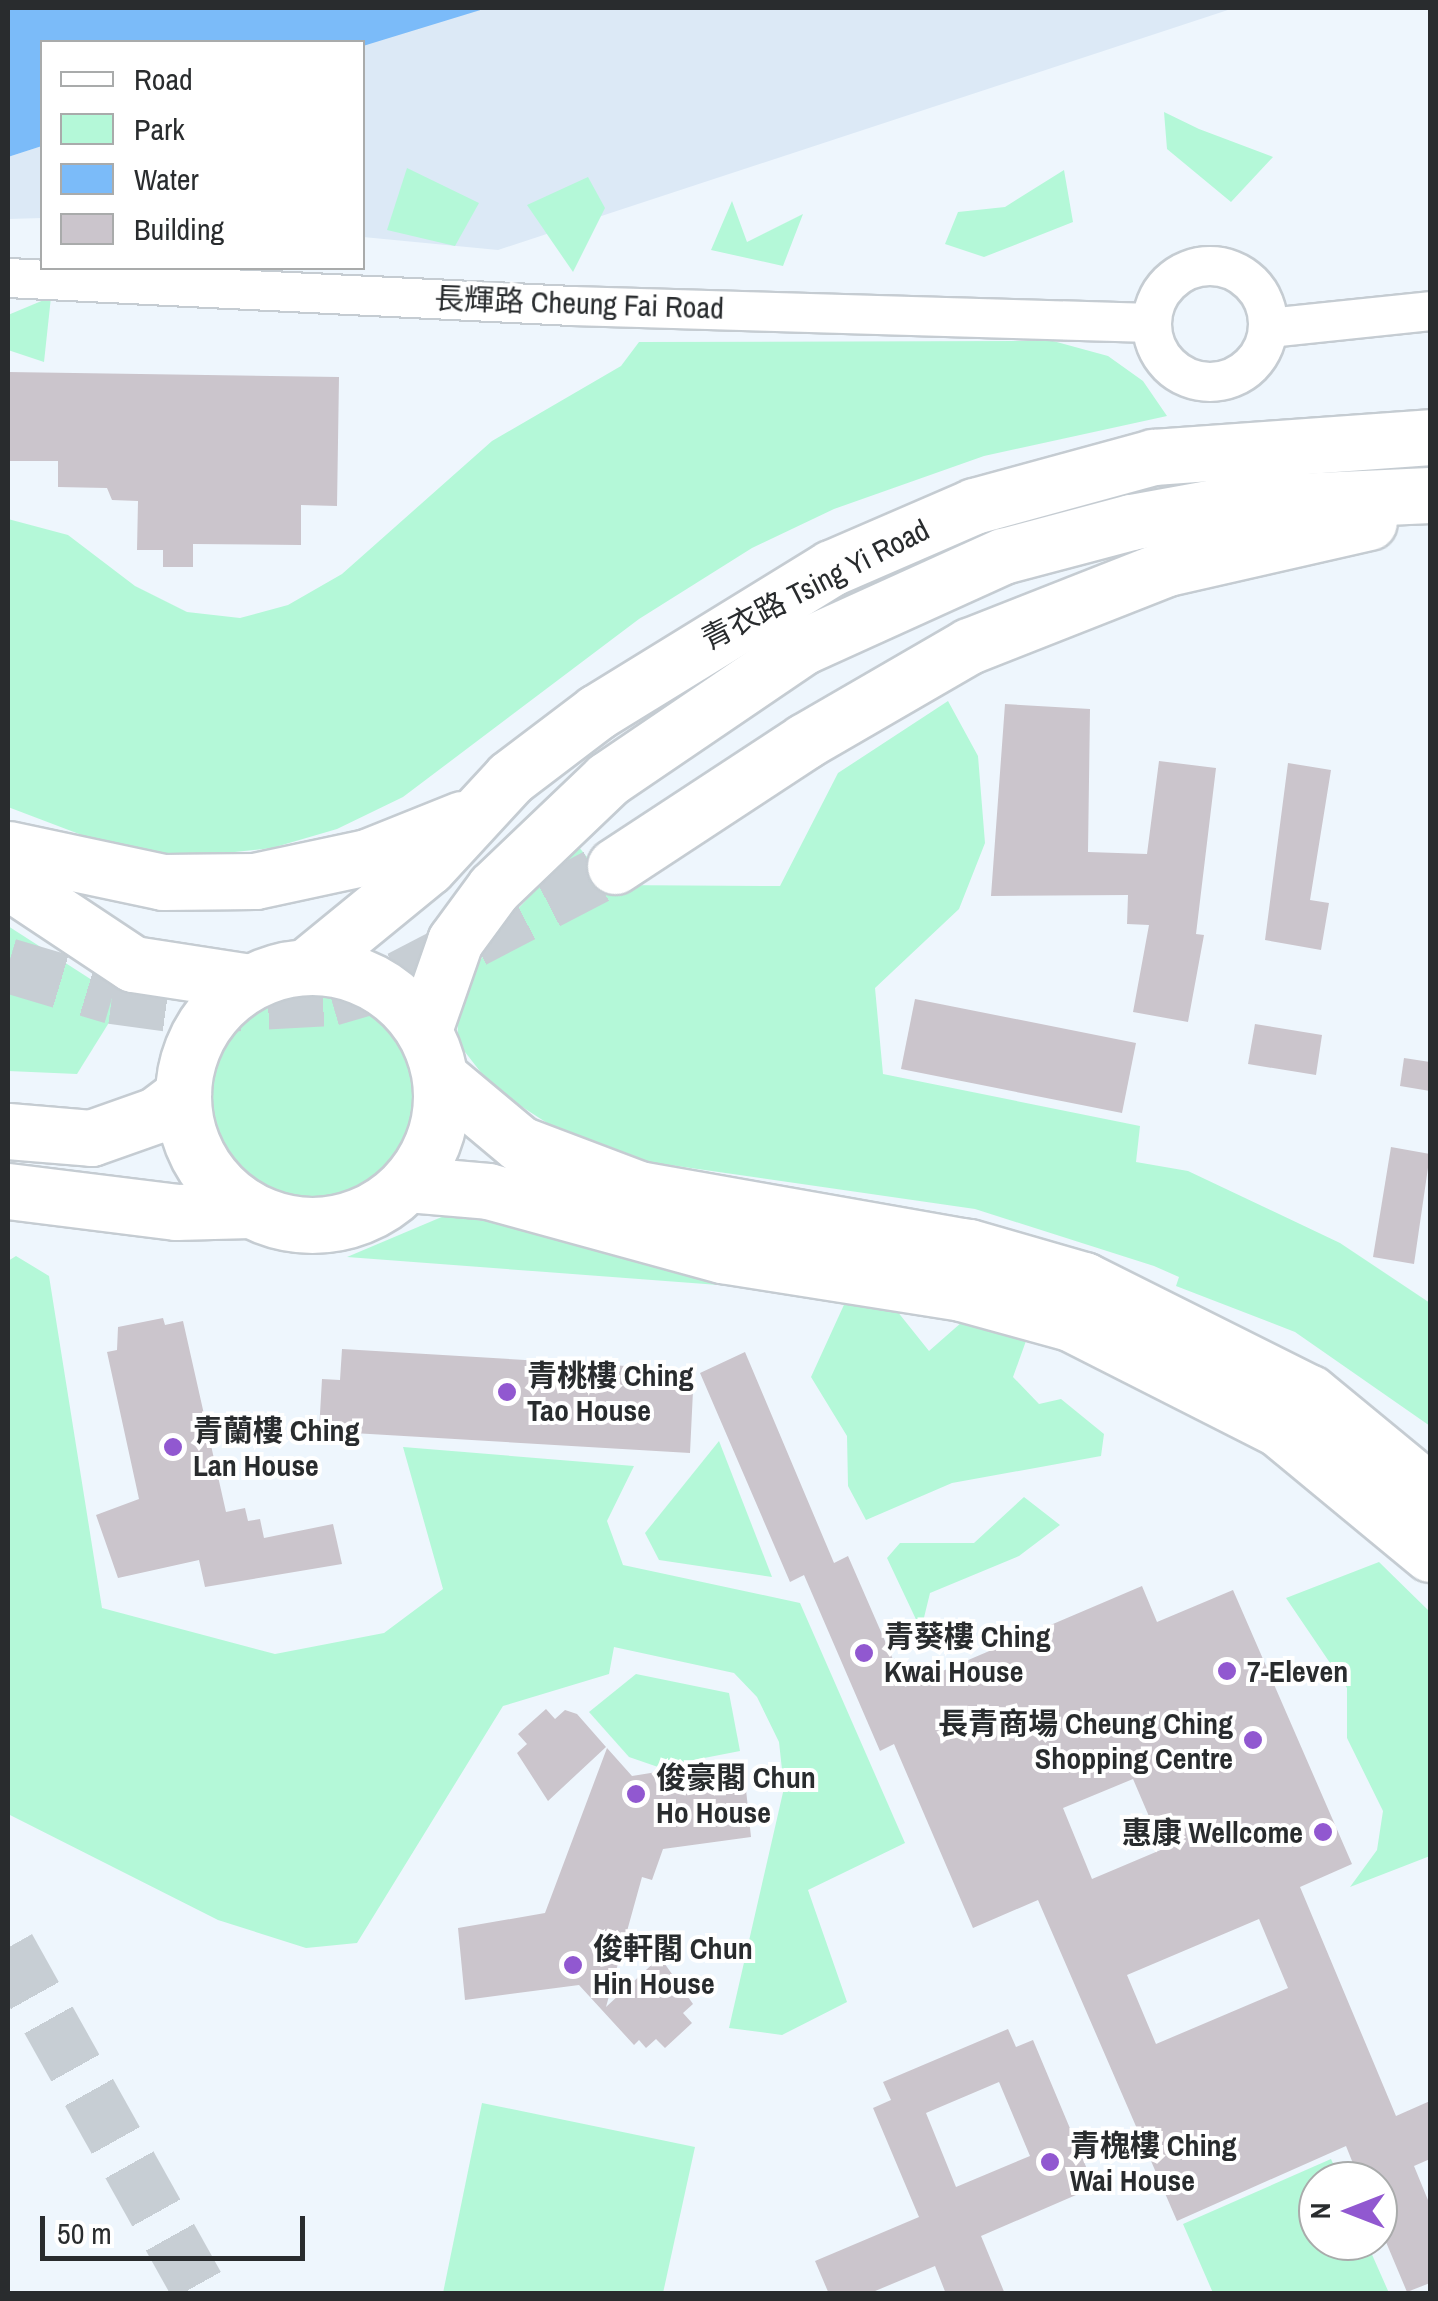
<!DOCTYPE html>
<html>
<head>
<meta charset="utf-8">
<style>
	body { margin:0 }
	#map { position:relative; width:1438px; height:2301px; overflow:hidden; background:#eef6fd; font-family:"Archivo Narrow","Noto Sans TC",sans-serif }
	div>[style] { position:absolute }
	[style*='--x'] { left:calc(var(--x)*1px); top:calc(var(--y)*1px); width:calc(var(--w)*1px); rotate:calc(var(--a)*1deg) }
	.built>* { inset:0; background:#dce9f6 }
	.green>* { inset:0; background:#b4f8d8 }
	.round { border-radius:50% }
	.water>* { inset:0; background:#7bbbf9 }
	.building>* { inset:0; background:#cbc5cc }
	.primary-tunnel>* { height:55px; margin-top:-27.5px; transform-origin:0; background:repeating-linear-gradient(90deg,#c7ced4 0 55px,transparent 0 83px) }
	.highway-tunnel>* { height:55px; margin-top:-27.5px; transform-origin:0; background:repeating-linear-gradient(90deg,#c7ced4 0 55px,transparent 0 83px) }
	.roads { filter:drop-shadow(2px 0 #c5ccd2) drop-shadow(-2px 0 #c5ccd2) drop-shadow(0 2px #c5ccd2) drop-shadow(0 -2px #c5ccd2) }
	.street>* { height:38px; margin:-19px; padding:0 19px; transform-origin:19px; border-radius:19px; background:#fff }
	.street>.ring { margin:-19px; padding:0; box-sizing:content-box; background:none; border:38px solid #fff; border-radius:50% }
	.secondary>* { height:55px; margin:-27.5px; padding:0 27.5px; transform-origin:27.5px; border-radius:27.5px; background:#fff }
	.primary>* { height:55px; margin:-27.5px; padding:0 27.5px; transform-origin:27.5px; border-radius:27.5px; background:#fff }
	.primary>.ring { margin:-27.5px; padding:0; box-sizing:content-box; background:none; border:55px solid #fff; border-radius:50% }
	.dots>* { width:28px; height:28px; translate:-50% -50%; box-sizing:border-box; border:5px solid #fff; border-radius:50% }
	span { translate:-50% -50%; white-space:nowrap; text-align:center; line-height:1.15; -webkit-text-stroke:8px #fff; paint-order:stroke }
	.street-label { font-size:30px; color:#292c2e }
	.poi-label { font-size:30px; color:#292c2e; font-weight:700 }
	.left { translate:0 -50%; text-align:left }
	.right { translate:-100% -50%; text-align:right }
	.frame { position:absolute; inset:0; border:10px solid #292c2e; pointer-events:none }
	.legend { position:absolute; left:40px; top:40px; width:325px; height:230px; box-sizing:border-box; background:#fff; border:2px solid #a9abab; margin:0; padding:12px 18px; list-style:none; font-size:30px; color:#292c2e }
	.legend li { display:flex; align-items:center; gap:20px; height:50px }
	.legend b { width:50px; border:2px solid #a9abab }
	.north { position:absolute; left:1298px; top:2161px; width:100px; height:100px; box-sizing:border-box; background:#fff; border:2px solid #a9abab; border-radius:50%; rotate:270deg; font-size:28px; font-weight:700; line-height:40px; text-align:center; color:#292c2e }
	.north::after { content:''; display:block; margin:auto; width:35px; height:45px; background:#9158d0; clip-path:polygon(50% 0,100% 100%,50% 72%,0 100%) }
	.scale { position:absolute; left:40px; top:2216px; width:265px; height:45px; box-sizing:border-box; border:5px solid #292c2e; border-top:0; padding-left:12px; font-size:30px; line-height:35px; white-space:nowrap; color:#292c2e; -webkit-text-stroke:8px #fff; paint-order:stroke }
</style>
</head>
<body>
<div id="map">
	<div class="built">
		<i style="clip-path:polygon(270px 8px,1234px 8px,498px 250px,363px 237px,362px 42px)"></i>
		<i style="clip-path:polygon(42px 146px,42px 218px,8px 219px,8px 157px)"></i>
	</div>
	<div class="green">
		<i style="clip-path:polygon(1164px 112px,1199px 129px,1273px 157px,1231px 202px,1167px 149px)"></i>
		<i style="clip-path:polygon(407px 168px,479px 203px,455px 246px,387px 230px)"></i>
		<i style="clip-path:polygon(1064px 170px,1073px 222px,984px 257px,945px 244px,958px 212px,1005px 207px)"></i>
		<i style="clip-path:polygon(588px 177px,605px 208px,573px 272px,527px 205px)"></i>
		<i style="clip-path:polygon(732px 201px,747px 242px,803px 214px,783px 266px,711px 250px)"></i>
		<i style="clip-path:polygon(51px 297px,44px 362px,8px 350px,8px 315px)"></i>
		<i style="clip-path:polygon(1053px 341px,1108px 356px,1143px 381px,1167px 416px,984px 456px,834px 509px,752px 548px,639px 619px,403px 797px,337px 829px,272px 848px,197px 856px,116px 848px,8px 807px,8px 519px,68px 535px,135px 586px,187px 612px,240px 618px,288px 605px,342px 574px,492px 441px,621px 366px,639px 342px)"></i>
		<i style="clip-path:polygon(948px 701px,978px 756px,985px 843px,959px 909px,875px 988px,883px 1074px,1140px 1126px,1136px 1162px,1188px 1171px,1340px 1243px,1430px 1303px,1430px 1426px,1295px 1332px,1176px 1286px,1179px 1277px,1154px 1266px,975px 1209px,642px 1161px,561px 1132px,493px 1088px,458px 1043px,457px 993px,513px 914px,578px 846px,610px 885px,780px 886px,838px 773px)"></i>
		<i style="clip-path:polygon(8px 926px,123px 1000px,77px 1074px,8px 1071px)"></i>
		<i class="round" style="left:211px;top:991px;width:208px;height:208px"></i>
		<i style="clip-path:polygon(444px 1216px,502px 1223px,745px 1287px,347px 1257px)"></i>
		<i style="clip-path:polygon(16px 1256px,49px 1276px,102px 1608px,275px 1654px,384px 1633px,443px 1589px,403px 1447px,634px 1466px,607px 1521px,623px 1565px,800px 1603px,905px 1843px,808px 1890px,847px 2002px,782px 2035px,729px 2028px,784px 1788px,779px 1742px,757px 1697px,734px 1673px,614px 1647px,609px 1674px,503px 1706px,357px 1943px,306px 1948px,218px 1920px,8px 1814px,8px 1261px)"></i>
		<i style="clip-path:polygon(881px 1291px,929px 1351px,970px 1315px,1031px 1327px,1013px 1377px,1039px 1404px,1061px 1399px,1104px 1434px,1101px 1456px,952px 1483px,866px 1520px,848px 1486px,847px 1436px,811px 1377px,848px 1296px)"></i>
		<i style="clip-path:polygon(719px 1441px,772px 1577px,659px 1560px,645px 1533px)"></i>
		<i style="clip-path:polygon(1024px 1497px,1060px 1525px,1019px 1556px,930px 1593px,921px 1630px,887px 1558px,900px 1543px,974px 1543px)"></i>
		<i style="clip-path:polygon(1379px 1562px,1430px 1612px,1430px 1856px,1350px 1887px,1377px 1850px,1383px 1811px,1347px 1738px,1347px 1688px,1286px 1598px)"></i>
		<i style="clip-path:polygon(636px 1674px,729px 1693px,740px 1751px,658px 1767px,629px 1757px,589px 1712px)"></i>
		<i style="clip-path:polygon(482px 2103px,695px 2147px,663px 2293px,443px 2293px)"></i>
		<i style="clip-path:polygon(1331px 2159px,1341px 2181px,1318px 2181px,1318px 2241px,1366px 2241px,1389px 2293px,1213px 2293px,1183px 2224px)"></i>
	</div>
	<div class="water">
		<i style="clip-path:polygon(8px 8px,487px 8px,363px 46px,42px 42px,42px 146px,8px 157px)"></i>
	</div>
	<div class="building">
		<i style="clip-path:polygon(8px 372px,339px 377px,337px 506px,301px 505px,301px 545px,193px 544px,193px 567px,163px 567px,163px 550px,137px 550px,138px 501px,112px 500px,107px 488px,58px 487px,58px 461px,8px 461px)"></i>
		<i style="clip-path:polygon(1005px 704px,1090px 709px,1088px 852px,1147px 854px,1159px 761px,1216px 768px,1196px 934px,1204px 935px,1188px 1022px,1133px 1012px,1149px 925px,1127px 924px,1128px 895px,991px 896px)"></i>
		<i style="clip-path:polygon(1288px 763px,1331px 770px,1310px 900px,1329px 903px,1321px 950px,1265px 940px)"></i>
		<i style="clip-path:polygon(915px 999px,1136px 1043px,1122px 1113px,901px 1069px)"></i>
		<i style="clip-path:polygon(1255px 1024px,1322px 1035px,1316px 1075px,1248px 1064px)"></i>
		<i style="clip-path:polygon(1404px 1058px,1430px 1062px,1430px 1091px,1400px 1086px)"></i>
		<i style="clip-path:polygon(1391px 1147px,1430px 1154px,1414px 1264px,1373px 1257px)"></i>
		<i style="clip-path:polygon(163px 1318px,165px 1325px,183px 1321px,226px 1512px,245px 1508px,248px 1521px,260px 1519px,264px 1538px,333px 1524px,342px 1564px,205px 1587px,199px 1560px,118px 1578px,96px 1515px,139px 1499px,107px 1352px,117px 1350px,118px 1327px)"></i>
		<i style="clip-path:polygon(342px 1349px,694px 1370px,690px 1453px,319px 1431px,322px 1379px,340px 1380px)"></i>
		<i style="clip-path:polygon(evenodd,745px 1352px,834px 1563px,848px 1556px,905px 1687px,1142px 1586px,1157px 1622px,1233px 1590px,1352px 1864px,1300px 1887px,1396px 2116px,1430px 2101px,1430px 2159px,1414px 2166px,1430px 2205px,1430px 2283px,1407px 2292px,1378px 2223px,1378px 2181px,1360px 2181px,1346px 2146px,1177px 2221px,1038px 1900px,973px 1928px,894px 1744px,880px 1751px,804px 1575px,790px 1582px,700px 1373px,745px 1352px,1133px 1779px,1163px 1849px,1092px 1879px,1063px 1808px,1133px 1779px,745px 1352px,1259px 1919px,1288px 1988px,1156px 2044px,1127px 1975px,1259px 1919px)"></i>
		<i style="clip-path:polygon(546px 1709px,555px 1719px,565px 1710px,577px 1714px,606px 1747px,548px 1801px,517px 1753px,527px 1744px,518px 1734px)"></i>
		<i style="clip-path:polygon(607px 1748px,632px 1776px,719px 1762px,732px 1781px,745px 1780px,751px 1837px,663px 1849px,652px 1880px,642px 1877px,606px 2007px,660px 1957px,693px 2004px,683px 2013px,692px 2023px,665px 2048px,656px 2039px,646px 2048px,639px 2040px,634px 2045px,579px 1985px,465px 2000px,458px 1928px,545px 1913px)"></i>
		<i style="clip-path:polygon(evenodd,1008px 2029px,1016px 2047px,1033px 2040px,1087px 2169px,1069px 2177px,1076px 2195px,981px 2236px,1005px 2294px,946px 2294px,935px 2266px,868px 2294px,829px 2294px,815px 2261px,919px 2217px,873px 2108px,891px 2100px,883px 2082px,1008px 2029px,999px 2082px,1030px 2156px,956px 2187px,926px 2113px,999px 2082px)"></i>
	</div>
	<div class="primary-tunnel">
		<i style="--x:8;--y:965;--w:109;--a:16.6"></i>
		<i style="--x:112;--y:996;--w:74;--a:7.8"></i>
		<i style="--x:185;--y:1006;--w:146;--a:-3.1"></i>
		<i style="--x:331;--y:998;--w:72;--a:-16.2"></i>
		<i style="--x:400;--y:978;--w:242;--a:-27.5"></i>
	</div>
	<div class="highway-tunnel">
		<i style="--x:8;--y:1947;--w:398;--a:60.8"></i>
	</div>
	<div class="roads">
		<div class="street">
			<i class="ring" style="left:1152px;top:266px;width:78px;height:78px"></i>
			<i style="--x:8;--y:278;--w:565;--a:2.84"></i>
			<i style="--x:572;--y:306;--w:580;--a:1.68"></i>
			<i style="--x:1269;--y:328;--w:162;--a:-6"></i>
		</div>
		<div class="secondary">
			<i style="--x:441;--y:1078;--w:103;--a:39.9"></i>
			<i style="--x:520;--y:1144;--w:127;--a:20.7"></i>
			<i style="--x:639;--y:1189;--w:335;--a:10"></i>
			<i style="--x:969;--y:1247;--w:120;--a:16"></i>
			<i style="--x:1084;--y:1280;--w:253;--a:26.6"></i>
			<i style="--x:1310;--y:1393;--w:156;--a:39.5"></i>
			<i style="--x:408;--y:1184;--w:80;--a:5"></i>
			<i style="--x:488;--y:1191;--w:243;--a:15.3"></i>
			<i style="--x:722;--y:1255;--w:242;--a:9"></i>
			<i style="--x:961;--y:1293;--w:113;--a:15.4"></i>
			<i style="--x:1070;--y:1323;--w:234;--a:26.9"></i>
			<i style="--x:1279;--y:1429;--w:196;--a:39.6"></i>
		</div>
		<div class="primary">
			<i style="--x:8;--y:849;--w:158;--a:12"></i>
			<i style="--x:163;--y:882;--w:92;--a:-0.6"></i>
			<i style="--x:255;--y:881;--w:115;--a:-12.1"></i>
			<i style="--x:367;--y:857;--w:102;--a:-21.8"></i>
			<i style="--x:615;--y:866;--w:227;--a:-33.3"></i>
			<i style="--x:805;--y:741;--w:190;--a:-30.1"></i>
			<i style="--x:969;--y:646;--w:213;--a:-21.5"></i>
			<i style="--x:1167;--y:568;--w:207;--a:-12.8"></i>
			<i style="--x:8;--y:881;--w:150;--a:33.6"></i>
			<i style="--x:133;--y:964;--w:118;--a:8.7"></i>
			<i style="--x:307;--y:966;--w:156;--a:-39.3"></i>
			<i style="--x:428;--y:867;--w:121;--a:-47.3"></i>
			<i style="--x:510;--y:778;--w:109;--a:-37.2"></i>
			<i style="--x:597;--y:712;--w:275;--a:-31.6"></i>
			<i style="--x:831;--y:568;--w:156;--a:-23.4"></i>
			<i style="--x:974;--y:506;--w:186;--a:-15.3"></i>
			<i style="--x:1153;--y:457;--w:278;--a:-4.1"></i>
			<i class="ring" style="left:183px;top:967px;width:203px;height:203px"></i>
			<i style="--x:424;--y:1030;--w:94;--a:-70.8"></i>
			<i style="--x:455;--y:941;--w:66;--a:-53.7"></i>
			<i style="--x:494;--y:888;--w:158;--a:-43.7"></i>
			<i style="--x:608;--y:779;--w:235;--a:-34.2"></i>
			<i style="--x:802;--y:647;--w:221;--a:-24.4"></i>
			<i style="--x:1003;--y:556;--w:132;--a:-14.9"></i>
			<i style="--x:1131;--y:522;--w:101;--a:-10.3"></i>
			<i style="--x:1230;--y:504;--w:200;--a:-2.6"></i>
			<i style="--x:8;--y:1131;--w:83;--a:4.8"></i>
			<i style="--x:91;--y:1138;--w:69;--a:-19.5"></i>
			<i style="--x:156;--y:1115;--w:34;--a:-37"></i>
			<i style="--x:8;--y:1191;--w:169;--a:7.1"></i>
			<i style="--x:176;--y:1212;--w:74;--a:-1.5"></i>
		</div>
	</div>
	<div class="dots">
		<i style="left:507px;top:1392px;background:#9158d0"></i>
		<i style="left:173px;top:1447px;background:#9158d0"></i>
		<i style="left:864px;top:1653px;background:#9158d0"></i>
		<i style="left:1227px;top:1671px;background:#9158d0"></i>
		<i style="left:1253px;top:1740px;background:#9158d0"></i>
		<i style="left:636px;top:1794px;background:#9158d0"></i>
		<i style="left:1323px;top:1832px;background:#9158d0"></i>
		<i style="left:573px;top:1965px;background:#9158d0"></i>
		<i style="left:1050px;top:2162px;background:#9158d0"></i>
	</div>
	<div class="street-label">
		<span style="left:579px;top:303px;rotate:2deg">長輝路 Cheung Fai Road</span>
		<span style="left:815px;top:584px;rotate:-27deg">青衣路 Tsing Yi Road</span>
	</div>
	<div class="poi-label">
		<span class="left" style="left:527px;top:1392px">青桃樓 Ching<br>Tao House</span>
		<span class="left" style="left:193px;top:1447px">青蘭樓 Ching<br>Lan House</span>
		<span class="left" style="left:884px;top:1653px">青葵樓 Ching<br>Kwai House</span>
		<span class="left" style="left:1247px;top:1671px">7-Eleven</span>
		<span class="right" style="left:1233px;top:1740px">長青商場 Cheung Ching<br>Shopping Centre</span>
		<span class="left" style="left:656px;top:1794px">俊豪閣 Chun<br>Ho House</span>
		<span class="right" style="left:1303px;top:1832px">惠康 Wellcome</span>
		<span class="left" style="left:593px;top:1965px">俊軒閣 Chun<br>Hin House</span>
		<span class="left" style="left:1070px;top:2162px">青槐樓 Ching<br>Wai House</span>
	</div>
	<div class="frame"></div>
	<ul class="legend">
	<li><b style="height:12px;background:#fff"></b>Road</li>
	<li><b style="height:28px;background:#b4f8d8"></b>Park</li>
	<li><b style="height:28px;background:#7bbbf9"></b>Water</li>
	<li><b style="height:28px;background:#cbc5cc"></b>Building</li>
	</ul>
	<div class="north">N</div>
	<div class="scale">50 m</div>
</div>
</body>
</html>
